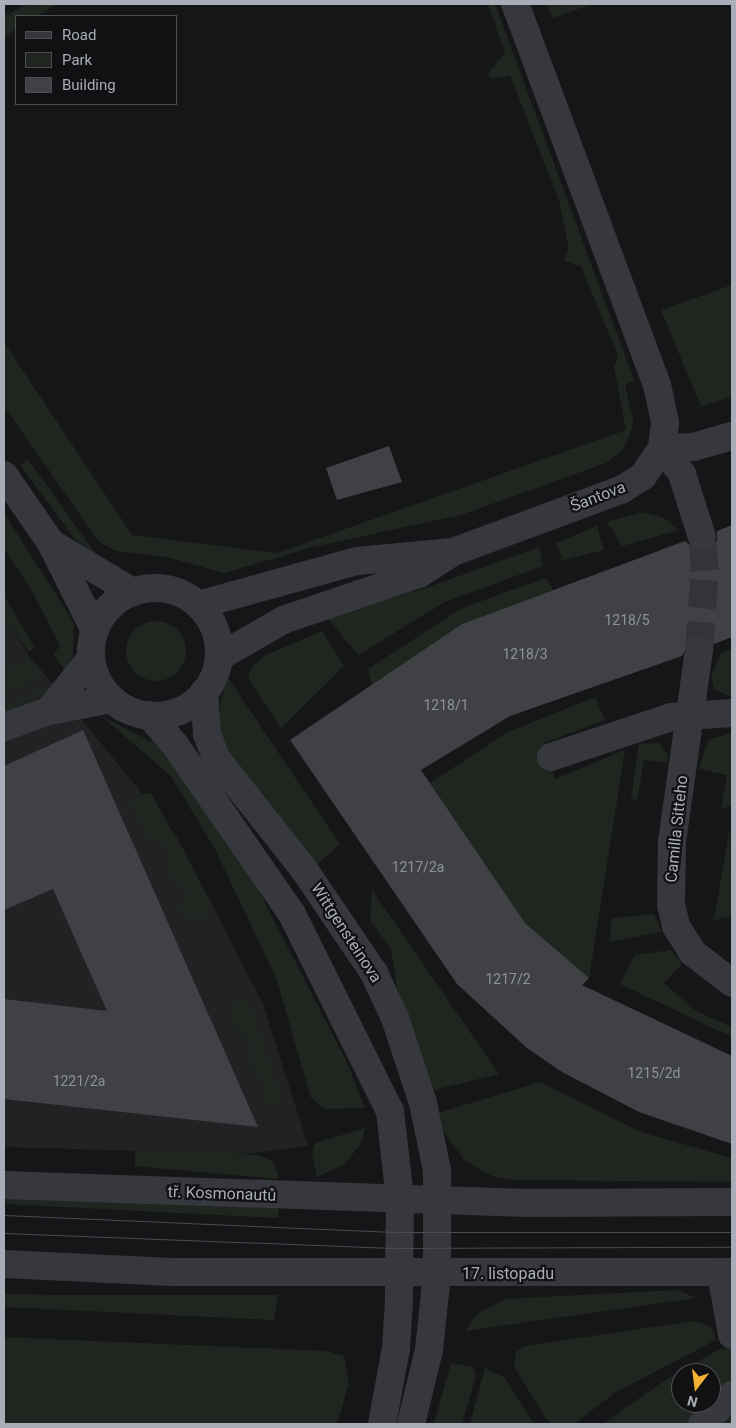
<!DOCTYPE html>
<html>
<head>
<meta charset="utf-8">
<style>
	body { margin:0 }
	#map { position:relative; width:736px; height:1428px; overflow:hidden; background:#161618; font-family:Roboto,sans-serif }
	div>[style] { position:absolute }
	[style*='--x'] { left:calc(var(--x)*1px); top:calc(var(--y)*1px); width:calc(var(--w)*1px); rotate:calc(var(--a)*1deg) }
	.built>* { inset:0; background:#222225 }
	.green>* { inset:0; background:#1e261f }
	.round { border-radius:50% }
	.building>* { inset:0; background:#404145 }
	.minor-tunnel>* { height:28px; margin-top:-14px; transform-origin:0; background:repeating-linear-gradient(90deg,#333438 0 28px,transparent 0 42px) }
	.minor>* { height:28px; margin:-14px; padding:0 14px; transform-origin:14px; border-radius:14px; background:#37383d }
	.minor>.ring { margin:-14px; padding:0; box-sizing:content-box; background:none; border:28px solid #37383d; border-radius:50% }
	.tram>* { height:1px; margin:-0.5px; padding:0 0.5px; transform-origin:0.5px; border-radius:0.5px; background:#4a4c52 }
	span { translate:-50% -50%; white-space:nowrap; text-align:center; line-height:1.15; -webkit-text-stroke:4.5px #111113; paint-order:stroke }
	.number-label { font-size:14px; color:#8e929b }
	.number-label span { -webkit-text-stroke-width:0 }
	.street-label { font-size:16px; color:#a8adb8 }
	.frame { position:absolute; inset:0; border:5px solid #a8adb8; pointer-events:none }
	.legend { position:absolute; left:15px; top:15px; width:162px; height:90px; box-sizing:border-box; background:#111113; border:1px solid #4d4f55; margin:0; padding:6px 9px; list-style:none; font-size:15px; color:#a8adb8 }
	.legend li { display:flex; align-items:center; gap:10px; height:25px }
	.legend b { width:25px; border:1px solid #4d4f55 }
	.north { position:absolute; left:671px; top:1363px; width:50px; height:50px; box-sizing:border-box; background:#111113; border:1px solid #4d4f55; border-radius:50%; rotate:195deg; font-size:14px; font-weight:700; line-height:20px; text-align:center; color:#a8adb8 }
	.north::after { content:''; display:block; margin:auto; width:18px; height:22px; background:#f2b134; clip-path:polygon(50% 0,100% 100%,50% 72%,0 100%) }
</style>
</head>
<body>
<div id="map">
	<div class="built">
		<i style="clip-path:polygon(4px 614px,28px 654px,176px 835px,263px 1004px,308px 1146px,245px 1154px,4px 1147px)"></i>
	</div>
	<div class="green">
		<i style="clip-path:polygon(28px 4px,57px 4px,36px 16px,16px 16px,16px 29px,4px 37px,4px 16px)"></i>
		<i style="clip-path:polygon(488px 4px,495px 4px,634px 380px,625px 385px,634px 423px,623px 450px,606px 463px,461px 515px,313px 547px,224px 573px,167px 557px,116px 551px,99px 542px,4px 406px,4px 342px,132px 535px,277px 553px,626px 430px,614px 367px,618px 356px,581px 266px,564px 261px,569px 248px,559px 201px,514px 85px,510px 76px,491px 78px,488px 74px,505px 52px)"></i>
		<i style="clip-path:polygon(547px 4px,592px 4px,553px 18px)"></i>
		<i style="clip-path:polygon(732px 285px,732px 396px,701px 407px,661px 310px)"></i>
		<i style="clip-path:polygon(28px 459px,98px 557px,74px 538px,20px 465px)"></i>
		<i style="clip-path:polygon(643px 512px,664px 518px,679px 530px,622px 546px,607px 522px)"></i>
		<i style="clip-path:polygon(4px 513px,74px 623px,73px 656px,65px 671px,53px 654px,60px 646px,31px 589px,4px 549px)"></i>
		<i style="clip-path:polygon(597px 526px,604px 550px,563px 560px,556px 543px)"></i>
		<i style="clip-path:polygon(539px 547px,543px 566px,445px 602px,358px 655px,326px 616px,426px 588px)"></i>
		<i style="clip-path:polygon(546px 578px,553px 590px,462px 624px,372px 685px,368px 669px,462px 608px)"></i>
		<i style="clip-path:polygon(4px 595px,35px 648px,29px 652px,4px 616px)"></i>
		<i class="round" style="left:126px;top:621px;width:60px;height:60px"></i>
		<i style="clip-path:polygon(322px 631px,344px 666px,281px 728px,248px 678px,251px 668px,266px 655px)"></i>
		<i style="clip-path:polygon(732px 648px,732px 697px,714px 689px,711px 676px,721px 654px)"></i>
		<i style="clip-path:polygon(28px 657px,39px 672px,37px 679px,4px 695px,4px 671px)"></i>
		<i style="clip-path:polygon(228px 678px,340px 844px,313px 868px,220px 742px,220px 703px)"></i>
		<i style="clip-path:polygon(44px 687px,52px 689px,4px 714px,4px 707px)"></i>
		<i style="clip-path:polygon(595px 697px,605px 720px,544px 743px,555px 779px,625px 750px,589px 978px,525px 923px,430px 783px,508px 732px)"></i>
		<i style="clip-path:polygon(101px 716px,158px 745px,251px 876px,346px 1060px,365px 1108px,325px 1109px,311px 1098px,276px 978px,215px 849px,170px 775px)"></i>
		<i style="clip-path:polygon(732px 733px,732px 806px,721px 809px,727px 775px,699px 769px,708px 740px)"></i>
		<i style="clip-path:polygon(659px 743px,668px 755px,667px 763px,644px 760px,637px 800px,631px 799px,639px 744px)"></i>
		<i style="clip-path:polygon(151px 793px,212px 905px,206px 918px,182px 915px,179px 907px,188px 892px,165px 872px,169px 846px,150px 840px,131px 804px,136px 795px)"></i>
		<i style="clip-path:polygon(730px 827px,732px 916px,714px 920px)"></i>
		<i style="clip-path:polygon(372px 890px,499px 1074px,430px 1091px,399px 1000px,391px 949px,370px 920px)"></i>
		<i style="clip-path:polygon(654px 914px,662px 932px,609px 942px,612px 918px)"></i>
		<i style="clip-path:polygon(671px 950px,682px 964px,664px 983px,696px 1011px,732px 1027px,732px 1037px,620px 984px,635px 955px)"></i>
		<i style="clip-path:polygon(247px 998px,282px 1096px,280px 1104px,273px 1107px,262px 1098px,262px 1080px,249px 1064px,253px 1044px,229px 1021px,234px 1002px)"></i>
		<i style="clip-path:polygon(540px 1082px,641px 1132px,732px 1158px,732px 1182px,512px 1180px,492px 1176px,464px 1160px,444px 1132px,438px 1113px)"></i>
		<i style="clip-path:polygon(365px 1128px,362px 1142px,345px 1164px,317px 1177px,312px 1155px,315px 1143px)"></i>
		<i style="clip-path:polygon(135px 1149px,259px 1155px,273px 1161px,279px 1179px,135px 1166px)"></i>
		<i style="clip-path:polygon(4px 1194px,279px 1206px,278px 1218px,4px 1204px)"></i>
		<i style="clip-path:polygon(677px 1290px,696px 1298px,465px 1331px,477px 1314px,505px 1299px)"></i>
		<i style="clip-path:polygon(4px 1294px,57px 1295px,278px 1295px,274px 1320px,4px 1307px)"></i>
		<i style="clip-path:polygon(693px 1321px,711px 1326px,716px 1340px,616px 1392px,574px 1424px,550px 1424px,514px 1367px,516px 1352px,525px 1346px)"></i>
		<i style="clip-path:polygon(4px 1337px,326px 1351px,344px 1356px,349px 1383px,337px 1424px,4px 1424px)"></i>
		<i style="clip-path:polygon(evenodd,732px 1348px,732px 1424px,603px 1424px,661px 1383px,718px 1350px,732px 1348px,681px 1373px,711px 1373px,711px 1403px,681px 1403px,681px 1373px)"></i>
		<i style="clip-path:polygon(451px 1363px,473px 1367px,476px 1375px,462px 1424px,434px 1424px)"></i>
		<i style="clip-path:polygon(485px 1368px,505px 1378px,534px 1424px,470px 1424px)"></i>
	</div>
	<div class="building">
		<i style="clip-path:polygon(389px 446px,402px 482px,337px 500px,326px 468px)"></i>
		<i style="clip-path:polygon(732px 525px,732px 637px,714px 644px,702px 635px,693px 636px,682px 656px,510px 716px,421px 770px,525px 923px,589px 978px,582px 985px,732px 1056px,732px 1144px,639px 1112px,562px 1072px,527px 1048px,457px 984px,290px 740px,462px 624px,685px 541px,698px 552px,707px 552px,717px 541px,717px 531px)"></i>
		<i style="clip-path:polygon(83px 730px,258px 1127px,4px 1099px,4px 999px,107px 1011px,53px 889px,4px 910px,4px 766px)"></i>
	</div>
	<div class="minor-tunnel">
		<i style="--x:699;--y:650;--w:79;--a:-85.7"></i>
		<i style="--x:705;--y:571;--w:34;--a:-95"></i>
	</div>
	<div class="minor">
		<i style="--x:662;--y:448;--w:33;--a:52"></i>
		<i style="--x:682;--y:474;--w:66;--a:72.4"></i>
		<i style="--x:662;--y:448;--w:31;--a:-2"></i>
		<i style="--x:693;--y:447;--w:41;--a:-15.8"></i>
		<i style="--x:4;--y:475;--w:83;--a:55.3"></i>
		<i style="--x:51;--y:543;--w:96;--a:63.4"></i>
		<i style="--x:51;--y:543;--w:96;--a:30.9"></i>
		<i class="ring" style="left:91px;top:588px;width:100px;height:100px"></i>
		<i style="--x:198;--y:605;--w:165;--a:-15.5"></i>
		<i style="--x:357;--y:561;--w:96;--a:-5.4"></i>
		<i style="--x:699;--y:650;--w:193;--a:98"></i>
		<i style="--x:672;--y:841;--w:63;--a:90.9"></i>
		<i style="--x:671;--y:904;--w:23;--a:77"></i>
		<i style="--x:676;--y:926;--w:31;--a:58"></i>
		<i style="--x:692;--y:952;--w:51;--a:37.8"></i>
		<i style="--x:219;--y:657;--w:74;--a:-30"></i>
		<i style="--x:283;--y:620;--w:144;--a:-18.7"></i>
		<i style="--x:419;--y:574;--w:40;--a:-32.9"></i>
		<i style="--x:453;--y:552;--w:179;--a:-20.3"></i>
		<i style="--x:621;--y:490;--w:26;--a:-32"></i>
		<i style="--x:643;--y:476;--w:34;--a:-56"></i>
		<i style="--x:662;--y:448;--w:26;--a:-83"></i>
		<i style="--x:665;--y:422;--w:38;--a:-102"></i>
		<i style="--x:657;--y:385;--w:407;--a:-110.4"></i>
		<i style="--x:204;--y:692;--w:42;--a:85.9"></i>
		<i style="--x:207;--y:734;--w:26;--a:69"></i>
		<i style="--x:216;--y:758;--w:140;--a:51.7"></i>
		<i style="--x:303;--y:868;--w:127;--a:55.9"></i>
		<i style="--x:374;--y:973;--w:50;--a:65"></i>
		<i style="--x:395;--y:1018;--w:89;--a:71.8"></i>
		<i style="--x:423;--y:1103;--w:68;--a:78.2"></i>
		<i style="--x:437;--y:1170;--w:104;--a:90"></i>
		<i style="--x:437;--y:1274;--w:76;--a:96"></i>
		<i style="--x:429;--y:1350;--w:76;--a:103.7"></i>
		<i style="--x:49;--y:711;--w:68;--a:-51.6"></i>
		<i style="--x:149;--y:715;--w:40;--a:49"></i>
		<i style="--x:175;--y:745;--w:206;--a:55.3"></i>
		<i style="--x:292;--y:914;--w:220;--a:63.6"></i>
		<i style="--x:390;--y:1111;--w:89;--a:83.5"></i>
		<i style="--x:400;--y:1199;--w:102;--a:90.6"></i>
		<i style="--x:399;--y:1301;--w:47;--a:93.7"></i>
		<i style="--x:396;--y:1348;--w:77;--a:100.4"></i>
		<i style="--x:4;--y:727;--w:48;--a:-19.6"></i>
		<i style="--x:49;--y:711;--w:64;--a:-10.8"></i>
		<i style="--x:551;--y:757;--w:126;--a:-18.4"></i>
		<i style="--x:671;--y:717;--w:61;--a:-3.8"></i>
		<i style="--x:4;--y:1185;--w:522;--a:1.97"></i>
		<i style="--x:526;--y:1203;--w:206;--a:-0.3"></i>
		<i style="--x:4;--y:1264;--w:168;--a:2.7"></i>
		<i style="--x:172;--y:1272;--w:560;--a:0"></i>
		<i style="--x:721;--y:1273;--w:63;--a:79.9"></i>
		<i style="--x:702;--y:1424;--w:42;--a:-44"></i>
	</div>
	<div class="tram">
		<i style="--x:4;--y:1215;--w:396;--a:2.5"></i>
		<i style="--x:400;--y:1232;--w:332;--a:0"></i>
		<i style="--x:4;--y:1233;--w:395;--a:2.2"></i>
		<i style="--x:399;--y:1248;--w:333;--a:-0.2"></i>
	</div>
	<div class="number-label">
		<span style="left:627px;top:620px">1218/5</span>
		<span style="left:525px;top:654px">1218/3</span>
		<span style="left:446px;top:705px">1218/1</span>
		<span style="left:418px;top:867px">1217/2a</span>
		<span style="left:508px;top:979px">1217/2</span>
		<span style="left:654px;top:1073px">1215/2d</span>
		<span style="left:79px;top:1081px">1221/2a</span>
	</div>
	<div class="street-label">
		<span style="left:598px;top:497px;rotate:-21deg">Šantova</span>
		<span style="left:677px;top:829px;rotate:-84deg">Camilla Sitteho</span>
		<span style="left:346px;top:933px;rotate:57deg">Wittgensteinova</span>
		<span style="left:222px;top:1194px;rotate:2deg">tř. Kosmonautů</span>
		<span style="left:508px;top:1274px">17. listopadu</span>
	</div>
	<div class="frame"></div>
	<ul class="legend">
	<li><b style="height:6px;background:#37383d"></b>Road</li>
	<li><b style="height:14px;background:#1e261f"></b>Park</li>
	<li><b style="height:14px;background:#404145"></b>Building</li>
	</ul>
	<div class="north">N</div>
</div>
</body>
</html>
